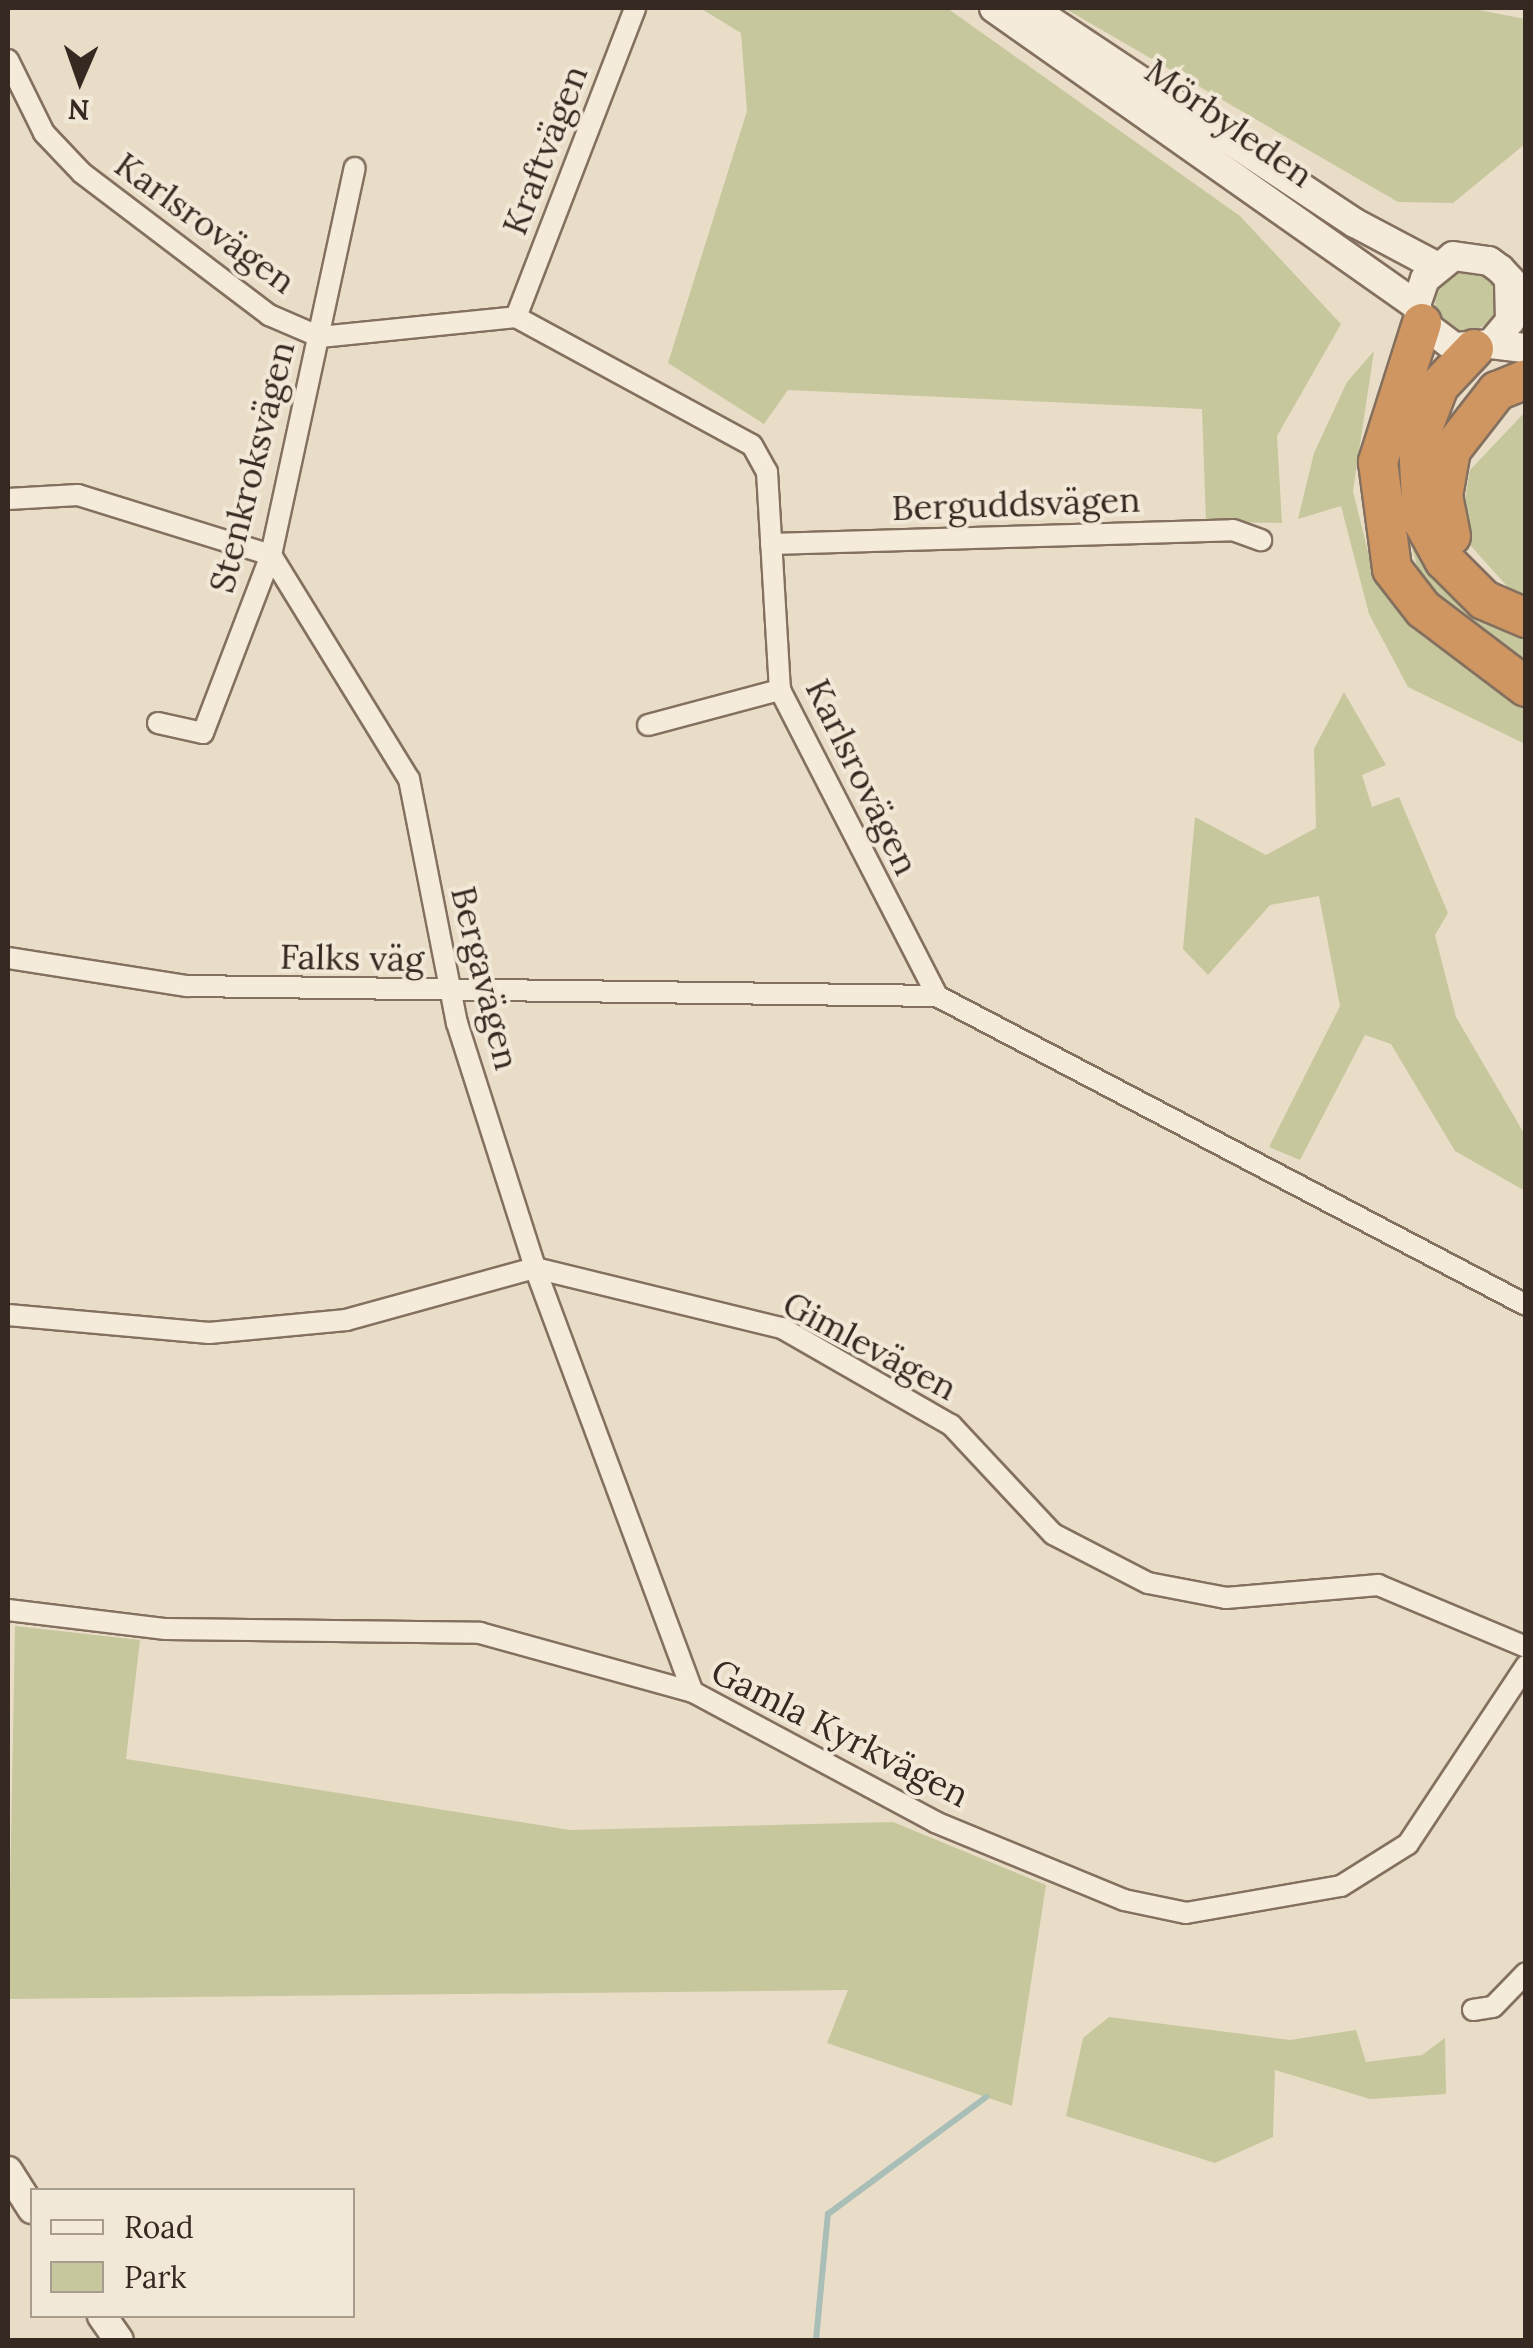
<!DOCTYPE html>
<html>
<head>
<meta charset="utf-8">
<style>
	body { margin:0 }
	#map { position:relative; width:1533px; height:2348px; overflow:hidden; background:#eaddc8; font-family:Lora,serif }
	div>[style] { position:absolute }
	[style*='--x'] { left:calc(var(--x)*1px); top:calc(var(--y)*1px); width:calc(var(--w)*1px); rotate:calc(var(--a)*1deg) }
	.green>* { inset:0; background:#c6c79d }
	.round { border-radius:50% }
	.stream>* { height:6px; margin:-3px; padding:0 3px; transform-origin:3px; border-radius:3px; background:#a8beb6 }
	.roads { filter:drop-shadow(2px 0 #84705f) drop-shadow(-2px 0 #84705f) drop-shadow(0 2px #84705f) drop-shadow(0 -2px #84705f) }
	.street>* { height:20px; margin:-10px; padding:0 10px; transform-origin:10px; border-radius:10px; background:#f5ebda }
	.secondary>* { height:28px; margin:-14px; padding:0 14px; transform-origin:14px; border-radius:14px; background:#f5ebda }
	.highway>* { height:38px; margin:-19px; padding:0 19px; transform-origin:19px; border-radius:19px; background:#d09662 }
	span { translate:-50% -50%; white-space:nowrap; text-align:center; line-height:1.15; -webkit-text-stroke:8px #f2e8d7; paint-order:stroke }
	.street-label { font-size:35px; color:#362921 }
	.frame { position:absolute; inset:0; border:10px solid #362921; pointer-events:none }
	.legend { position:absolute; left:30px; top:2188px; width:325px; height:130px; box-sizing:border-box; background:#f2e8d7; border:2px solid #a79c8e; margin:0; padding:12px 18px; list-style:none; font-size:30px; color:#362921 }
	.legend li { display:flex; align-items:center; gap:20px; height:50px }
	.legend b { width:50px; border:2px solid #a79c8e }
	.north { position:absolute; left:30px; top:30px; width:100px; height:100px; -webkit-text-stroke:8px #f2e8d7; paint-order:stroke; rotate:182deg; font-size:28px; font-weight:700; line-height:40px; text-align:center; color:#362921 }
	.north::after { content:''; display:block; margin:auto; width:35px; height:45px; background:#362921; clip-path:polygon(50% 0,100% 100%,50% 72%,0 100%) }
</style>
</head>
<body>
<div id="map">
	<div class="green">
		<i style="clip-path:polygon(700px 8px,947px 8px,1240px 216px,1341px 324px,1277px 436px,1282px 523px,1206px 522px,1202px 409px,788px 390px,764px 424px,668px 363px,747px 111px,741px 33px)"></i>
		<i style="clip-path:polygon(1064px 8px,1469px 8px,1525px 19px,1525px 144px,1453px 203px,1398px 202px)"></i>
		<i class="round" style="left:1435px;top:269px;width:62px;height:62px"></i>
		<i style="clip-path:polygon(1374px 351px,1353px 491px,1371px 564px,1422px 636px,1525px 705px,1525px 744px,1408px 687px,1369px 614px,1341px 506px,1298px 519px,1314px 453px,1347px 382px)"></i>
		<i style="clip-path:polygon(1525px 412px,1525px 597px,1517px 597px,1459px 533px,1470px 470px)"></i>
		<i style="clip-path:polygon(1394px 481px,1408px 481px,1412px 509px,1525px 634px,1525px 667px,1467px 631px,1421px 581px)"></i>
		<i style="clip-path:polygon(1344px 692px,1386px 765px,1362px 775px,1372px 807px,1399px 797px,1448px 913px,1435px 935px,1456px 1017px,1525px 1135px,1525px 1191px,1455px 1151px,1391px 1044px,1365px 1035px,1300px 1160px,1269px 1147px,1340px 1006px,1319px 896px,1270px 905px,1208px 975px,1183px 949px,1195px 817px,1266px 855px,1316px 828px,1314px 749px)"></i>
		<i style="clip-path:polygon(15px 1626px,140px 1640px,126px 1759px,570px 1830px,893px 1822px,1046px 1885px,1012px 2106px,827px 2043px,848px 1990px,8px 1999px)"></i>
		<i style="clip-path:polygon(1109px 2017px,1290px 2040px,1356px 2030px,1366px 2062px,1422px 2055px,1445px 2038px,1446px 2094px,1370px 2099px,1275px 2070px,1273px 2137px,1215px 2163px,1066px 2116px,1083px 2038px)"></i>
	</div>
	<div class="stream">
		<i style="--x:816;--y:2340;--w:127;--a:-84.6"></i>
		<i style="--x:828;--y:2214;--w:197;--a:-36.5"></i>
	</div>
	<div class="roads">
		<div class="street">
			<i style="--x:8;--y:60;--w:81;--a:63.7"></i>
			<i style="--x:44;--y:133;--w:55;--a:46.5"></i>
			<i style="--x:82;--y:173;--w:235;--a:37.2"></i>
			<i style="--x:269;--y:315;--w:56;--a:23.3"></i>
			<i style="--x:320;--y:337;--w:197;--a:-5.8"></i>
			<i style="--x:516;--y:317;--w:268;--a:28.5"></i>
			<i style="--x:752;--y:445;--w:31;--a:61"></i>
			<i style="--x:767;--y:472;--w:218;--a:86.6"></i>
			<i style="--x:780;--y:690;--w:344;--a:62.8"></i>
			<i style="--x:937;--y:996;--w:665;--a:27.68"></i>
			<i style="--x:516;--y:317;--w:331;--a:-68.9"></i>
			<i style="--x:8;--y:499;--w:70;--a:-3.3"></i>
			<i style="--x:78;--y:495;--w:202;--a:17.3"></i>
			<i style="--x:271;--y:555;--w:263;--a:58.4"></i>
			<i style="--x:409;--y:779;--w:249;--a:78.9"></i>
			<i style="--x:457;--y:1023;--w:257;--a:72.3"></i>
			<i style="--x:535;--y:1268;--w:452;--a:69.6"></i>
			<i style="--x:771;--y:544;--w:462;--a:-1.7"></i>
			<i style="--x:1233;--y:530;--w:30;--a:20"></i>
			<i style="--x:158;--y:723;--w:46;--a:12.5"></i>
			<i style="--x:203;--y:733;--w:191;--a:-69.1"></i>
			<i style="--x:271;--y:555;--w:396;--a:-77.8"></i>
			<i style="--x:648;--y:725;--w:137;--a:-14.9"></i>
			<i style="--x:8;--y:958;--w:181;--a:8.9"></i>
			<i style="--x:187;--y:986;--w:750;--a:0.76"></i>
			<i style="--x:8;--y:1315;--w:202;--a:5.1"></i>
			<i style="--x:209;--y:1333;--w:138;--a:-5.4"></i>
			<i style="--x:346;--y:1320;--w:196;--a:-15.4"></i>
			<i style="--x:535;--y:1268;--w:254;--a:13.7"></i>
			<i style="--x:782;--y:1328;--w:195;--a:29.9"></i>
			<i style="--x:951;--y:1425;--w:149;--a:46.9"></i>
			<i style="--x:1053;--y:1534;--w:107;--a:27.3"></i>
			<i style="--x:1148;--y:1583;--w:79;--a:10.9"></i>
			<i style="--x:1226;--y:1598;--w:153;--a:-4.9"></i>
			<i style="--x:1378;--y:1585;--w:160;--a:22.7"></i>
			<i style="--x:8;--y:1610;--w:159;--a:6.9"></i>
			<i style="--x:166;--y:1629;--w:314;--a:0.7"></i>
			<i style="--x:480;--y:1633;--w:221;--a:15.5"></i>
			<i style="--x:693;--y:1692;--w:275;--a:28.2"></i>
			<i style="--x:935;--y:1822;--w:204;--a:22.4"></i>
			<i style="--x:1124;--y:1900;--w:63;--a:11.8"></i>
			<i style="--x:1186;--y:1913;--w:157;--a:-9.9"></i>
			<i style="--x:1341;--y:1886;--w:79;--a:-32.1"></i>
			<i style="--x:1408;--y:1844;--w:214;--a:-56.5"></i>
			<i style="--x:1473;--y:2010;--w:20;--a:-9"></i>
			<i style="--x:1493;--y:2007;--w:47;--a:-45.9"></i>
		</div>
		<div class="secondary">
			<i style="--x:994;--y:8;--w:516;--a:35.14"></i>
			<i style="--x:1031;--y:8;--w:389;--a:33.6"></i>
			<i style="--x:1355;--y:223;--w:92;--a:28"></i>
			<i style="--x:1509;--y:280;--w:41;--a:88.6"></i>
			<i style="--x:1510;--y:321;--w:30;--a:130"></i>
			<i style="--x:1491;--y:344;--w:37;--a:175"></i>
			<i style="--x:1454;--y:347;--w:40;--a:-143"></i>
			<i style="--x:1422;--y:323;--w:19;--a:-108"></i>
			<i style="--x:1416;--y:305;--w:28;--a:-71"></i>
			<i style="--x:1425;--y:279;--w:36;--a:-39"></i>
			<i style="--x:1453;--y:256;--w:36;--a:8"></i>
			<i style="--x:1489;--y:261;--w:14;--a:36"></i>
			<i style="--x:1500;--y:269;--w:38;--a:47"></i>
			<i style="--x:1491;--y:344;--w:35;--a:7"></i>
			<i style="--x:8;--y:2171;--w:45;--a:57.7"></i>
			<i style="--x:102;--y:2316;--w:29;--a:55"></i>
		</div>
		<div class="highway">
			<i style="--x:1422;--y:323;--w:146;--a:107.6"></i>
			<i style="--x:1378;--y:462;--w:108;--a:82.5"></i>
			<i style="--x:1392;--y:569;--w:51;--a:52.2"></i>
			<i style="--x:1423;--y:609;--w:129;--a:37.1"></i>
			<i style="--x:1474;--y:349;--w:51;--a:133.4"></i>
			<i style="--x:1439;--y:386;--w:59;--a:110.9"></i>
			<i style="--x:1418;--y:441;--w:79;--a:87.1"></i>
			<i style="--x:1422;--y:520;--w:46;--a:61.2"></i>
			<i style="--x:1444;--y:560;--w:57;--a:45"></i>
			<i style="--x:1484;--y:600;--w:46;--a:23.2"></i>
			<i style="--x:1451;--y:536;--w:41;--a:-101.3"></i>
			<i style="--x:1443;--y:496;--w:47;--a:-80.1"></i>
			<i style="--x:1451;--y:450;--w:75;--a:-52.1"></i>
			<i style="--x:1497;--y:391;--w:31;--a:-22"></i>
		</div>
	</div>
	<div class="street-label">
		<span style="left:1229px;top:123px;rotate:35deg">Mörbyleden</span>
		<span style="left:545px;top:150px;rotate:-69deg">Kraftvägen</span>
		<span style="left:205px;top:223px;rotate:36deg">Karlsrovägen</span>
		<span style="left:252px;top:467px;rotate:-76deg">Stenkroksvägen</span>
		<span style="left:1016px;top:504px;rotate:-2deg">Berguddsvägen</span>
		<span style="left:862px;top:777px;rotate:64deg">Karlsrovägen</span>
		<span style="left:352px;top:958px;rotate:1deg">Falks väg</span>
		<span style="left:485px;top:978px;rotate:76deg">Bergavägen</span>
		<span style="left:870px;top:1346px;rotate:28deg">Gimlevägen</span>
		<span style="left:840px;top:1733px;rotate:27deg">Gamla Kyrkvägen</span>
	</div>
	<div class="frame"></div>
	<ul class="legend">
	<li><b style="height:12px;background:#f5ebda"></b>Road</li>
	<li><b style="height:28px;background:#c6c79d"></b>Park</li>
	</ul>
	<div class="north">N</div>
</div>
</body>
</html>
